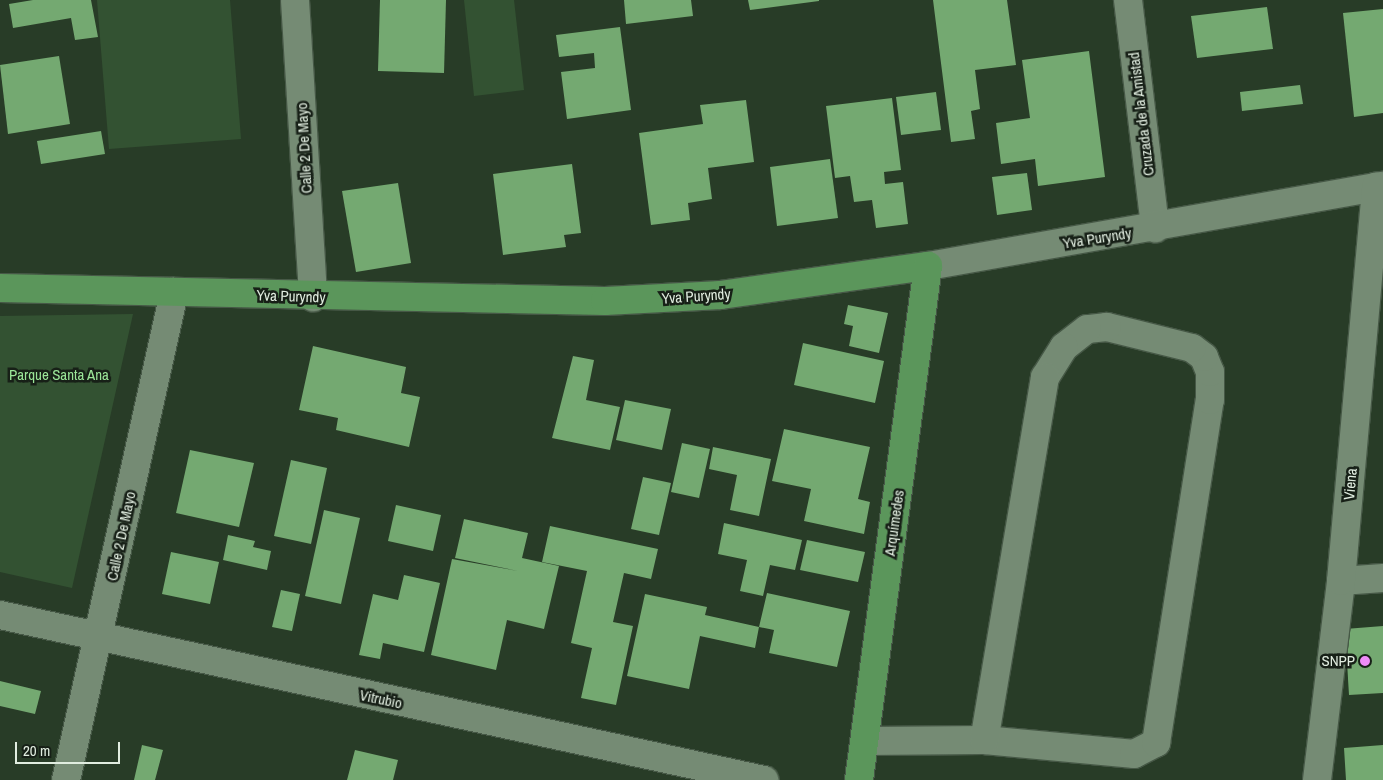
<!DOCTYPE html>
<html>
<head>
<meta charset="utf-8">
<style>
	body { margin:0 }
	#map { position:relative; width:1383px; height:780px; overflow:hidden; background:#283c27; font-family:"Archivo Narrow",sans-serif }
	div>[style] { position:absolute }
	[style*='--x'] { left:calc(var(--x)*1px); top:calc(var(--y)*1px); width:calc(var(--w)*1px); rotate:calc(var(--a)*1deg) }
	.green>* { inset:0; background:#335232 }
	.building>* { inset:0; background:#74a971 }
	.roads { filter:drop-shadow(1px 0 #465846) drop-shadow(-1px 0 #465846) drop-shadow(0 1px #465846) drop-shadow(0 -1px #465846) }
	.minor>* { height:28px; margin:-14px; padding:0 14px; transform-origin:14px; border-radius:14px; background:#758b74 }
	.major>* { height:28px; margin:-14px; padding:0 14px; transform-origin:14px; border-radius:14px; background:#5b965b }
	.dots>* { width:14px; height:14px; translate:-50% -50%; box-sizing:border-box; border:2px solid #172017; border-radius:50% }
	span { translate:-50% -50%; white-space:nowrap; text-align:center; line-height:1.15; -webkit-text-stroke:5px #172017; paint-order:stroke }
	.street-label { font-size:15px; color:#e1ede0 }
	.park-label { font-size:15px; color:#9be598 }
	.poi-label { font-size:15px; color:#e1ede0 }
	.right { translate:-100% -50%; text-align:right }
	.scale { position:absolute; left:15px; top:742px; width:105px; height:22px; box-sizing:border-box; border:2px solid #e1ede0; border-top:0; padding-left:6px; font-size:15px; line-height:18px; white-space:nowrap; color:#e1ede0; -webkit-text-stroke:4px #172017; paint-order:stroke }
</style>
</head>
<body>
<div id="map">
	<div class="green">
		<i style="clip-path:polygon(97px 0,230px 0,241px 139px,109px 149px)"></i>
		<i style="clip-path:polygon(464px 0,514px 0,524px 90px,474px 96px)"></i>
		<i style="clip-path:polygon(133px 314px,72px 588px,0 572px,0 316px)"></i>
	</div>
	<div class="building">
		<i style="clip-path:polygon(33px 0,91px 0,98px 37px,75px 40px,71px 18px,13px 28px,9px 4px)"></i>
		<i style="clip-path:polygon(380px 0,446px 0,444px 73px,378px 71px)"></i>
		<i style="clip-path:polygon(624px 0,691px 0,693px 16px,626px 24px)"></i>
		<i style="clip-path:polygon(748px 0,819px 0,819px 1px,750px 10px)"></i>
		<i style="clip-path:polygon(933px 0,1007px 0,1016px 65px,975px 70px,980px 109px,971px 111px,975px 139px,951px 142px)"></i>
		<i style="clip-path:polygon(1267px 7px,1273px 49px,1197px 58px,1191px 16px)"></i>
		<i style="clip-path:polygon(1383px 9px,1383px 113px,1354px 117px,1343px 13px)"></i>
		<i style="clip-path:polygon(620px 27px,631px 110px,567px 119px,561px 72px,595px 68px,594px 53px,559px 57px,556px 35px)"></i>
		<i style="clip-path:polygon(1089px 51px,1105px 177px,1038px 186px,1035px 159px,1001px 164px,996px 123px,1030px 118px,1022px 60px)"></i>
		<i style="clip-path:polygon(59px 56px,70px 124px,8px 134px,0 65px)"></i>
		<i style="clip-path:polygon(1300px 85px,1303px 104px,1242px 111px,1240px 92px)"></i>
		<i style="clip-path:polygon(936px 92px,941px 130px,901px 135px,896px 97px)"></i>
		<i style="clip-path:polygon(892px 98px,901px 170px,884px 172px,885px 184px,903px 182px,908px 224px,876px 228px,872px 200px,854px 202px,850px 176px,835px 178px,826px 106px)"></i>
		<i style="clip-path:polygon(746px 100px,754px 162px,708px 168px,712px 199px,688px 203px,690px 220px,651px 225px,639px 133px,703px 124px,700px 105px)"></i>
		<i style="clip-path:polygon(101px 131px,105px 154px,41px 164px,37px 141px)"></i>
		<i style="clip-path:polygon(830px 159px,838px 218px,777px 226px,770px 167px)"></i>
		<i style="clip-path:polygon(572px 164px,581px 233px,564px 235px,566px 247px,503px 255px,493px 174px)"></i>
		<i style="clip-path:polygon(1027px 173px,1032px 210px,997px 215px,992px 177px)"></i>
		<i style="clip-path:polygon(398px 183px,411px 263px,356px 272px,342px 191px)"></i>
		<i style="clip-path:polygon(848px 305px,888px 313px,879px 353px,849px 346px,853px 326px,844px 324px)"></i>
		<i style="clip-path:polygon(803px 343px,884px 361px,875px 403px,794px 385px)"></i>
		<i style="clip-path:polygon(313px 346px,406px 367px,401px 393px,420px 397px,409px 447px,336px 430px,338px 418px,299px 410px)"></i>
		<i style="clip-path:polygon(573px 356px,594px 360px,586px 400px,620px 407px,610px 450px,552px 438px)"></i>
		<i style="clip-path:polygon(625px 400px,671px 409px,662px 450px,616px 440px)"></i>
		<i style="clip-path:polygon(784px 429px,870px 447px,858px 499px,870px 502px,864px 534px,804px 521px,811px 489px,772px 481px)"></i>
		<i style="clip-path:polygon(682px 443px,710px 449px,699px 498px,671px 492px)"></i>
		<i style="clip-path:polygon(713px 447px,771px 459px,759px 516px,730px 510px,737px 475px,709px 469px)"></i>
		<i style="clip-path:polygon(190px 450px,254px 463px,239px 527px,176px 513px)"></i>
		<i style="clip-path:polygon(291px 460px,327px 468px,311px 544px,274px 536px)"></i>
		<i style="clip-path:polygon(643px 477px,671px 483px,659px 535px,631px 529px)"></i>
		<i style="clip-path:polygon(396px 505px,441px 515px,433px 551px,388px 541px)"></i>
		<i style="clip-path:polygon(324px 510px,360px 518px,341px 604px,305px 596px)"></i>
		<i style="clip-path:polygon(464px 519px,528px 533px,522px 558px,559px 566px,544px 629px,507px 620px,496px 670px,431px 655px,452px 559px,518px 571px,455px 558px)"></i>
		<i style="clip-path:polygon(724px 523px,802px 540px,795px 570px,770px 565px,763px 596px,740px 591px,747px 560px,718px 554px)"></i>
		<i style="clip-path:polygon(550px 526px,658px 549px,651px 579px,624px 573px,613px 622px,633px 626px,616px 705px,581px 698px,592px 648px,571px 643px,587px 571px,542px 562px)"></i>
		<i style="clip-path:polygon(228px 535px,255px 541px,253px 547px,271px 551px,267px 570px,223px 560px)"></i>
		<i style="clip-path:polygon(807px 540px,865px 552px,858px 582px,800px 570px)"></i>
		<i style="clip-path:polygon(171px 552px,219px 562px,210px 604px,162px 594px)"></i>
		<i style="clip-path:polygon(404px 575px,440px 583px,424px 652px,383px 643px,380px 659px,359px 655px,373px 594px,398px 600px)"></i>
		<i style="clip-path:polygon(281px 590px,300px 594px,292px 631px,272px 627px)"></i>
		<i style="clip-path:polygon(767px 593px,850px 611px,837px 667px,769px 653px,774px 630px,759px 627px)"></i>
		<i style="clip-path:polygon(645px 594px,707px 607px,705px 615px,759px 627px,755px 648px,700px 636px,689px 689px,627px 676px)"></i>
		<i style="clip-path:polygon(1383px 626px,1383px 693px,1349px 695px,1345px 629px)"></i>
		<i style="clip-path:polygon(0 681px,41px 691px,35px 714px,0 706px)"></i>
		<i style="clip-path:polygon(142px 745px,163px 750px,155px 780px,134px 780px)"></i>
		<i style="clip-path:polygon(1383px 745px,1383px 780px,1346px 780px,1344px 748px)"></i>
		<i style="clip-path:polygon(355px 750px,398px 760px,393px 780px,347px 780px)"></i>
	</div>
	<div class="roads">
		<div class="minor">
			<i style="--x:295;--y:0;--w:298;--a:86.5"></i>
			<i style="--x:1128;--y:0;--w:230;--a:83.2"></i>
			<i style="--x:928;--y:266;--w:462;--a:-10"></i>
			<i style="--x:1341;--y:581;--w:42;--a:-4.1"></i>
			<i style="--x:0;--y:615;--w:782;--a:12.19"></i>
			<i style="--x:865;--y:741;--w:119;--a:-0.5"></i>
			<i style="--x:984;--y:740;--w:151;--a:5.3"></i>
			<i style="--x:1134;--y:754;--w:25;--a:-27"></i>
			<i style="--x:1156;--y:743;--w:347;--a:-81.1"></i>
			<i style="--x:1210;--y:400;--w:28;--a:-90"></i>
			<i style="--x:1210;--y:372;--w:16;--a:-112"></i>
			<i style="--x:1204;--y:357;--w:15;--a:-143"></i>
			<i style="--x:1192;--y:348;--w:88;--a:-166.1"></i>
			<i style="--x:1107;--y:327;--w:20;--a:174"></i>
			<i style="--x:1087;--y:329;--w:29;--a:142"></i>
			<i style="--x:1064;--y:347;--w:36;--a:122"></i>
			<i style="--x:1045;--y:377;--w:368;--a:99.5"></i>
			<i style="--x:66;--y:780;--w:500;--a:-77.5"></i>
			<i style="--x:1317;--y:780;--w:200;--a:-83.1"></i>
			<i style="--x:1341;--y:581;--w:396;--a:-84.9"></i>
		</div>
		<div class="major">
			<i style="--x:0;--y:288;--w:605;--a:1.23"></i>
			<i style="--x:605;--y:301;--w:116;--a:-3"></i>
			<i style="--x:721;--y:295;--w:209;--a:-8"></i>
			<i style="--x:928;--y:266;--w:519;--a:97.65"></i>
		</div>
	</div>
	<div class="dots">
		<i style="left:1365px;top:661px;background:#ee8cf8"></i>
	</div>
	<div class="street-label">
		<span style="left:1141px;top:114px;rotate:-97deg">Cruzada de la Amistad</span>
		<span style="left:304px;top:148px;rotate:-93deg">Calle 2 De Mayo</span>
		<span style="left:1097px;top:238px;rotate:-9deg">Yva Puryndy</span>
		<span style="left:291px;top:296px;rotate:2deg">Yva Puryndy</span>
		<span style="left:696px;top:296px;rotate:-4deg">Yva Puryndy</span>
		<span style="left:1350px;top:484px;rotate:-85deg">Viena</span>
		<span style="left:894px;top:523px;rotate:-82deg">Arquímedes</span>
		<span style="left:121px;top:536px;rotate:-78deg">Calle 2 De Mayo</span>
		<span style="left:381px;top:699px;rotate:12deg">Vitrubio</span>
	</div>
	<div class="park-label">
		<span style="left:59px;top:375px">Parque Santa Ana</span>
	</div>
	<div class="poi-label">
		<span class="right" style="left:1355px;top:661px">SNPP</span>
	</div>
	<div class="scale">20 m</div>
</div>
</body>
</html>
